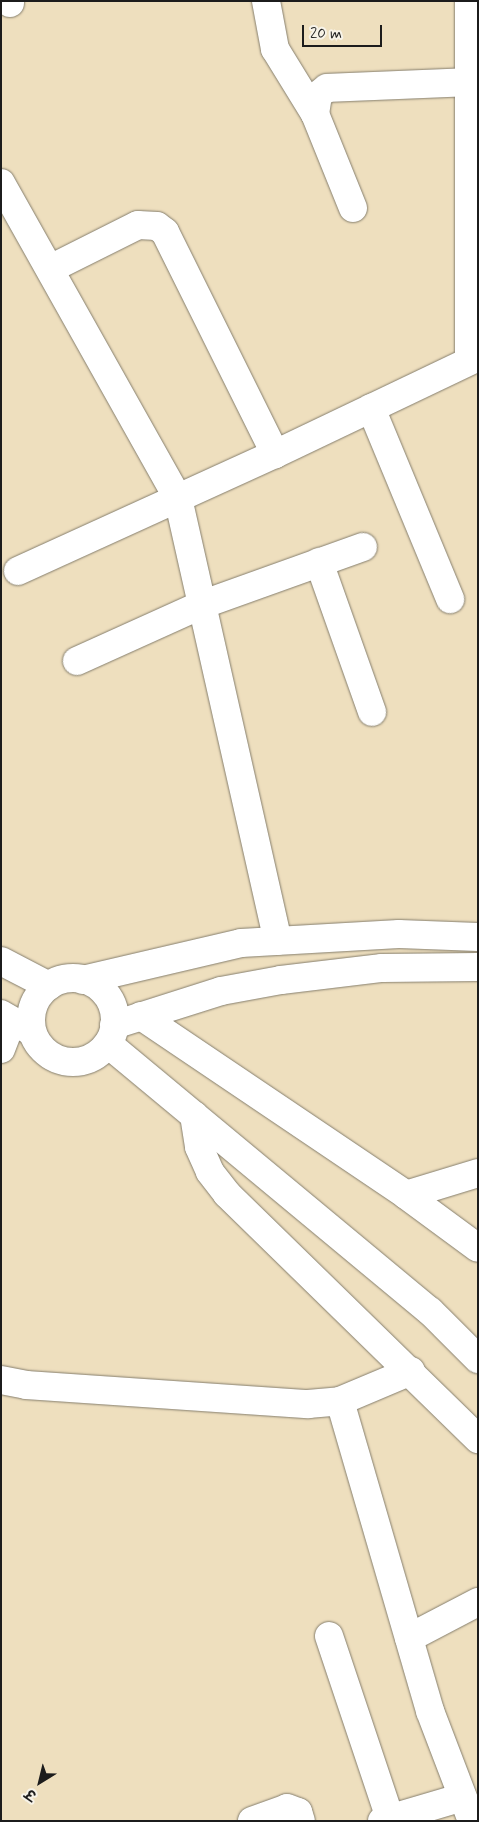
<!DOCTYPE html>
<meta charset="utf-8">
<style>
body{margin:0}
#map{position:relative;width:479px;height:1822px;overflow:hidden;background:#eedfbe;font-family:Mynerve,"Playpen Sans Deva",sans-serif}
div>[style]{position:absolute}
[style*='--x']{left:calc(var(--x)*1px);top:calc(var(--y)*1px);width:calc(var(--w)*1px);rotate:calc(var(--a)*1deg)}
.roads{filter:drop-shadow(0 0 1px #857e6d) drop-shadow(0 0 1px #857e6d)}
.street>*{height:28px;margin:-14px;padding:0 14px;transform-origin:14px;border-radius:14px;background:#fff}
.primary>*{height:28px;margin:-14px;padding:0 14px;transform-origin:14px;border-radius:14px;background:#fff}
.primary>.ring{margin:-14px;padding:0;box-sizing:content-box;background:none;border:28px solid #fff;border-radius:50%}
span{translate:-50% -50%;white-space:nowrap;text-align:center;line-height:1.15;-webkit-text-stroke:4px #f7f3e8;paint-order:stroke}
.frame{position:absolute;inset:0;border:2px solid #1c1c1c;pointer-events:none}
.north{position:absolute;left:15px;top:1757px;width:50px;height:50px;-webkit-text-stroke:4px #f7f3e8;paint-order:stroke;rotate:216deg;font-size:14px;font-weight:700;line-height:20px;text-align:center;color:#1c1c1c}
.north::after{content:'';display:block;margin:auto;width:18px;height:22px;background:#1c1c1c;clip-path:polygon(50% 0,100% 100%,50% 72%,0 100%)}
.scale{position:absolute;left:302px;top:25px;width:80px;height:22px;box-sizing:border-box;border:2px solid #1c1c1c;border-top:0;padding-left:6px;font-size:15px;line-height:18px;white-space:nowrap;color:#1c1c1c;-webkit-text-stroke:4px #f7f3e8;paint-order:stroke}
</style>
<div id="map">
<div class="roads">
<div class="street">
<div style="--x:266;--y:1;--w:49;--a:79.4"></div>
<div style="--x:275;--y:49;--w:76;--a:58.4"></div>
<div style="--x:469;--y:1;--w:359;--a:90"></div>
<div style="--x:10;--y:3;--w:2;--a:-90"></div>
<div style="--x:1;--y:183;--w:361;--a:60.7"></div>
<div style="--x:178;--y:498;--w:454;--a:77.3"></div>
<div style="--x:353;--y:208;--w:101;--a:-112"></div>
<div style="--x:315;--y:114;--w:19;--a:-81"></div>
<div style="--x:318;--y:95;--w:11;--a:-38"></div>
<div style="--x:327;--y:88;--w:143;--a:-2.4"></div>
<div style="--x:50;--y:269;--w:98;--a:-26.6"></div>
<div style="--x:138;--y:225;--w:19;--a:3"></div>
<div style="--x:157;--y:226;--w:10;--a:37"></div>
<div style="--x:165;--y:232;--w:248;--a:63.6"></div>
<div style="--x:371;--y:408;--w:207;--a:67.5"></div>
<div style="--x:319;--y:562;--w:159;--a:70.5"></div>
<div style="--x:18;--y:571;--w:282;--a:-24.5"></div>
<div style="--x:275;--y:454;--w:225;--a:-25.5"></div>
<div style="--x:77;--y:661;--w:136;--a:-24.3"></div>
<div style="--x:201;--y:605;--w:172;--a:-19.7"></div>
<div style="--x:141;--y:1016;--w:320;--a:34"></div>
<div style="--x:406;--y:1195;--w:89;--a:36.4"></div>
<div style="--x:1;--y:1049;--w:30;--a:-69"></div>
<div style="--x:194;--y:1115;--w:32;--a:81"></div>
<div style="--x:199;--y:1147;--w:27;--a:66"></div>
<div style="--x:210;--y:1172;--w:28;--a:52"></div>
<div style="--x:227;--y:1194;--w:351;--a:44.3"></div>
<div style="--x:406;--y:1195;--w:75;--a:-17"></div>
<div style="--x:1;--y:1380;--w:25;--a:11"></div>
<div style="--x:26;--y:1385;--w:283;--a:3.9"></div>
<div style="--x:308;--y:1404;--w:32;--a:-5"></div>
<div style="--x:340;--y:1401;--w:77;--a:-22.9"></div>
<div style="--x:340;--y:1401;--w:323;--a:73.8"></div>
<div style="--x:430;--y:1711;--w:118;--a:69.1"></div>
<div style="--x:329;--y:1636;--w:192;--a:71.5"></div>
<div style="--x:409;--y:1638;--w:78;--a:-27.6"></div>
<div style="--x:252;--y:1821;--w:37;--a:-20"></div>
<div style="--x:287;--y:1808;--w:12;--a:20"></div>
<div style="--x:298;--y:1812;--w:9;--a:72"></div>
<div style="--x:382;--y:1821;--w:84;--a:-16.5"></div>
</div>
<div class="primary">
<div style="--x:1;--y:961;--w:54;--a:27.5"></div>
<div class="ring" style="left:31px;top:978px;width:56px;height:56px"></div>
<div style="--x:83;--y:980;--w:162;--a:-13.2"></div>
<div style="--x:241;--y:943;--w:158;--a:-3.3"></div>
<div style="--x:399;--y:934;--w:79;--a:2.2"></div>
<div style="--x:1;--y:1014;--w:36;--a:30"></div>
<div style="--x:114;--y:1025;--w:112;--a:-17.6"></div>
<div style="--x:221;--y:991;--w:61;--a:-10.4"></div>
<div style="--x:281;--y:980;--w:102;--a:-6.8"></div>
<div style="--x:382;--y:968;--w:96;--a:-0.6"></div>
<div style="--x:108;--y:1044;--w:418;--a:39.7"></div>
<div style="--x:430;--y:1311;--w:68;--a:45"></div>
</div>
</div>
<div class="frame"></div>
<div class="north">उ</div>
<div class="scale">20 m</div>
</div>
